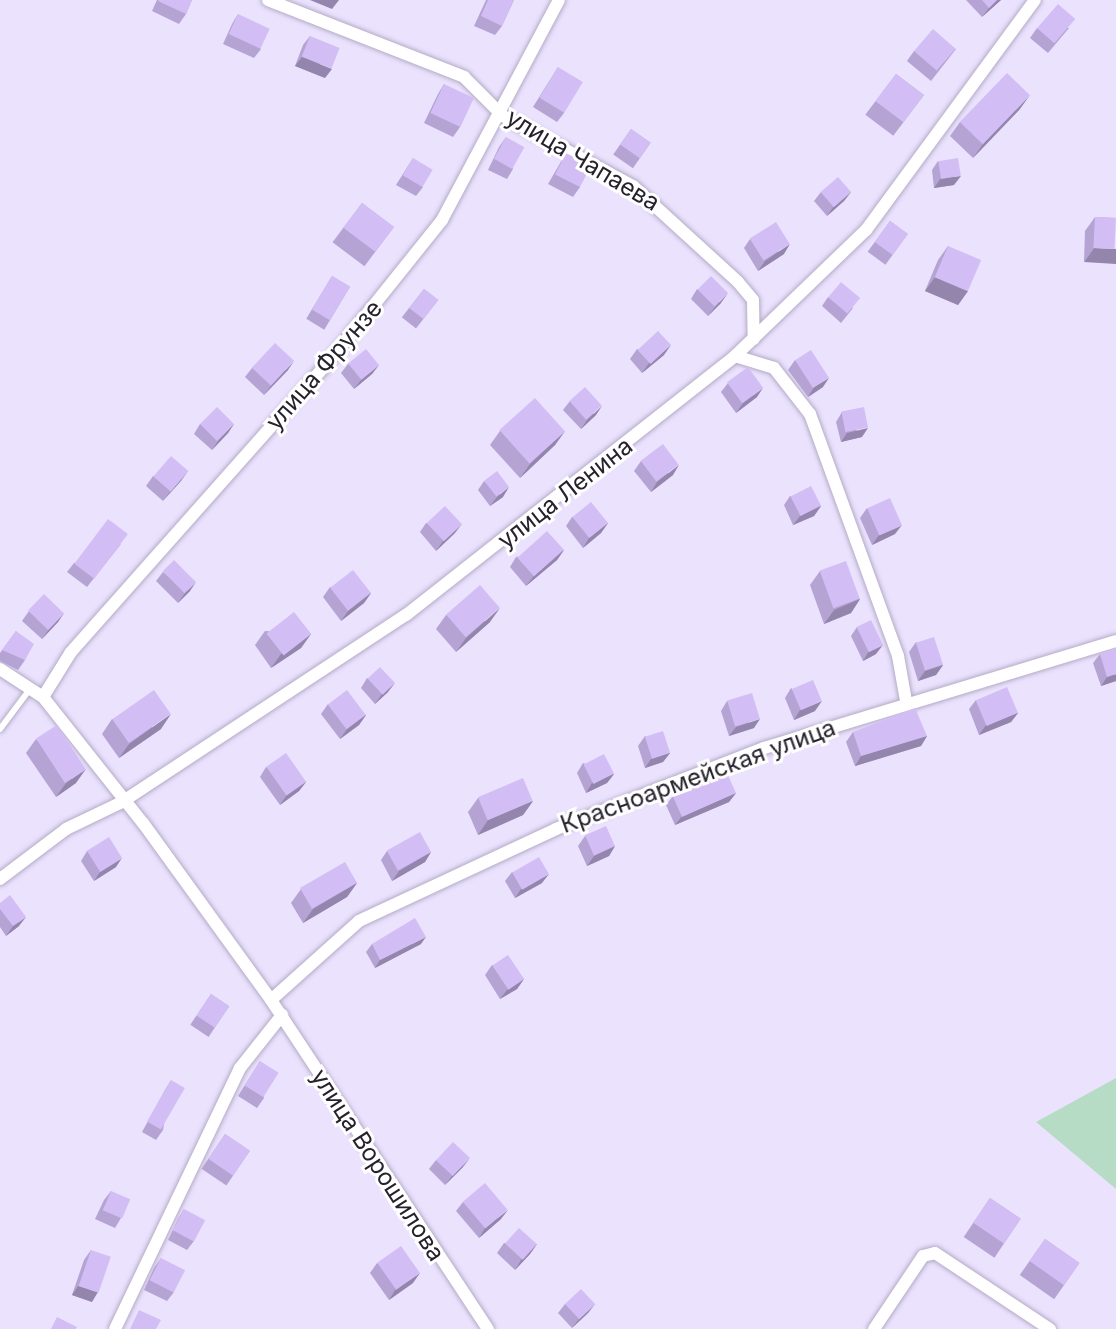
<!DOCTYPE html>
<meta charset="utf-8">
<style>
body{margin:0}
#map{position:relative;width:1116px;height:1329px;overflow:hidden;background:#ebe2fe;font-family:Inter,sans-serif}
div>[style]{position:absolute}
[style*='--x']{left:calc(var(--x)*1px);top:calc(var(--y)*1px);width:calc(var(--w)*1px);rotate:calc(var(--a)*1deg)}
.green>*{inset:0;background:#b7dcc6}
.roads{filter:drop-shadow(0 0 2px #b4abc6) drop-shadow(0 0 2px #b4abc6)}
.lane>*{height:6px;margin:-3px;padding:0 3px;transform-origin:3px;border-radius:3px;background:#fff}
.street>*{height:12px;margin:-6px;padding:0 6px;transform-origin:6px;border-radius:6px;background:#fff}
.wall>*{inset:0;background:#b5a3d3;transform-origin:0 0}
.shaded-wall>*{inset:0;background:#9385ac}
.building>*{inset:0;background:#d2bef5;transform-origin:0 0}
span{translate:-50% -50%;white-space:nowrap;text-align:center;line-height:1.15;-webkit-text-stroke:6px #fff;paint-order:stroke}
.street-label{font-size:24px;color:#26222c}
</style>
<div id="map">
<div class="green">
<div style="clip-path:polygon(1116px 1078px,1116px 1189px,1036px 1122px)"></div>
</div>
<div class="roads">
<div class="lane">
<div style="--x:0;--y:729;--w:50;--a:-53.1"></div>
</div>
<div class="street">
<div style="--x:268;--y:0;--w:211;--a:21.4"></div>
<div style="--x:464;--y:77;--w:55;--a:45"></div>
<div style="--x:503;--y:116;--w:148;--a:28.3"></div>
<div style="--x:633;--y:186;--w:142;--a:42.4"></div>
<div style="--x:738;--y:282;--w:23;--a:50"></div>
<div style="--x:753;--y:300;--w:39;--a:89"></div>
<div style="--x:735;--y:356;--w:41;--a:17.1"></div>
<div style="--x:774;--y:368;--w:58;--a:52"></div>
<div style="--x:810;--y:414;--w:258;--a:70"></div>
<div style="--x:898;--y:656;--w:46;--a:79.9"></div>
<div style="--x:0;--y:669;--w:51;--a:33.1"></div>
<div style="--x:43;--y:697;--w:161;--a:51.6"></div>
<div style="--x:143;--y:823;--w:218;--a:54.1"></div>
<div style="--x:271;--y:1000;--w:394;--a:56.6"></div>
<div style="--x:43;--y:697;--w:53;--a:-58.1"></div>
<div style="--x:71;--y:652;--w:383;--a:-48.4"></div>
<div style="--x:325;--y:366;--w:187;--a:-51.3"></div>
<div style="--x:442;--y:220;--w:249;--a:-62"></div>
<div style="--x:0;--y:879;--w:83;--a:-37.1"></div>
<div style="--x:66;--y:829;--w:62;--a:-25.7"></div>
<div style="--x:122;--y:802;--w:340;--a:-33.4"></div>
<div style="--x:406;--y:615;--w:419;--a:-38.2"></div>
<div style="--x:735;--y:356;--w:182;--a:-43.9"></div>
<div style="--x:866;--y:230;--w:285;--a:-53.7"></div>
<div style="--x:271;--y:1000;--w:118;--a:-41.9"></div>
<div style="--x:359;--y:921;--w:217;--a:-25"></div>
<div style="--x:556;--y:829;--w:223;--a:-21.3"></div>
<div style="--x:764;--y:748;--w:368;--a:-16.9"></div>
<div style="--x:115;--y:1329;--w:289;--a:-64.4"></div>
<div style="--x:240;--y:1068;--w:68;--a:-51.6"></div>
<div style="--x:874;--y:1329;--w:88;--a:-56.1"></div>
<div style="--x:923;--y:1256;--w:12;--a:-14"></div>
<div style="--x:935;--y:1253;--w:138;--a:33.5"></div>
</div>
</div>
<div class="wall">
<div style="clip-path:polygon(157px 0,192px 0,186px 14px,179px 24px,152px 11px)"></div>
<div style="clip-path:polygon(486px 0,514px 0,502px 26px,495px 35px,474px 26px)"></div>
<div style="clip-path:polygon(966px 0,1001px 0,982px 17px)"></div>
<div style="clip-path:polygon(238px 14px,261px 49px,254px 58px,223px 44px,232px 24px)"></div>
<div style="clip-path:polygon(1037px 28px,1069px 28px,1048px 53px,1030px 38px)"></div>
<div style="clip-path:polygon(310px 36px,325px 78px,295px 66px,303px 45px)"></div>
<div style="clip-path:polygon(956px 49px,931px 81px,907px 61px,914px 51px)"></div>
<div style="clip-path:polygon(558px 67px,564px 113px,557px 122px,533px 107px)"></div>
<div style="left:896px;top:74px;width:35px;height:51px;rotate:37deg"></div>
<div style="clip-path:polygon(444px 84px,460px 127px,453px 137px,424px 123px,438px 94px)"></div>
<div style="clip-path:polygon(1020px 109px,973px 158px,950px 136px,960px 122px)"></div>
<div style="left:631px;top:129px;width:24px;height:31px;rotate:35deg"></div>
<div style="clip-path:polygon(506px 137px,513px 169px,507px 179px,488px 170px,499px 147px)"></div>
<div style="clip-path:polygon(566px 153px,580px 187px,573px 197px,548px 184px)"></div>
<div style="clip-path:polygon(413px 158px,423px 187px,416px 196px,396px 185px)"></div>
<div style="clip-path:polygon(938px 161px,954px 185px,934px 188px,932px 170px)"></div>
<div style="clip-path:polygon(821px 192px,851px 192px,844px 201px,827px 216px,814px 201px)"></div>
<div style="left:362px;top:203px;width:40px;height:49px;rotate:37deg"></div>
<div style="clip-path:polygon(1095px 217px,1116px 218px,1084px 262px,1085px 231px)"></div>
<div style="left:890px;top:221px;width:22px;height:38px;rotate:36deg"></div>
<div style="clip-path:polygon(750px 239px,784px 254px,758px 271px,744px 248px)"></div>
<div style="clip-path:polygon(948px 246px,968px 291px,958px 305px,925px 291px,938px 260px)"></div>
<div style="left:332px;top:276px;width:21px;height:50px;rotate:31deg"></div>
<div style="left:424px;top:289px;width:18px;height:36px;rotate:38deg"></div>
<div style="clip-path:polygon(697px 289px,721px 303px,708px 316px,691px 299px)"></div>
<div style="clip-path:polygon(828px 297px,853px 308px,841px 323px,822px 306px)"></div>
<div style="clip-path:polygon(637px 349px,664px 355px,642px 373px,630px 359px)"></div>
<div style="clip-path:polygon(795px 360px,823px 387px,808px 397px,788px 370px)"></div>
<div style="clip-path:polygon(348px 364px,379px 365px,372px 374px,354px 389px,341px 373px)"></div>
<div style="clip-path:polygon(252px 368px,288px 370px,264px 395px,245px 377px)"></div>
<div style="clip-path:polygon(728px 383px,757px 397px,736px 413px,721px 392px)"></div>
<div style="clip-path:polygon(570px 401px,596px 415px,581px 429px,563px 410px)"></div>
<div style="clip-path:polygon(842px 412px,862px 437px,841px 442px,836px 422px)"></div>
<div style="clip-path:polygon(200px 424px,234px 424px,228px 433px,212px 450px,194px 434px)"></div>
<div style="clip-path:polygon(500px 431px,565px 431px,555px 445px,520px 478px,490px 445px)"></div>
<div style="clip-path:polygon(641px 461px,673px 475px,651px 492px,634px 471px)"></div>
<div style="clip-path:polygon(188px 471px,163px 501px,146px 486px,153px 476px)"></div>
<div style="clip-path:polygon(484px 481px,503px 497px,490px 506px,478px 490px)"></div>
<div style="clip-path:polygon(790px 496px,821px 506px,814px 516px,793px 525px,784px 505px)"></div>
<div style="clip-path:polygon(867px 508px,895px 534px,872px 545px,860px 518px)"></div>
<div style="clip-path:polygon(572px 517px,608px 523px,601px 533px,583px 548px,566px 526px)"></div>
<div style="clip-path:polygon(426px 523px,455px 533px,436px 551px,420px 532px)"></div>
<div style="clip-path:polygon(121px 544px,87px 587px,67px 572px,74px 563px)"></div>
<div style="clip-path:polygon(564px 550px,557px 560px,526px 586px,510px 567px,516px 557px)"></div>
<div style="clip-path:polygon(820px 571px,860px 599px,851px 613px,824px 624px,810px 585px)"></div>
<div style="clip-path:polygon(163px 572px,190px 591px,178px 603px,156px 581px)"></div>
<div style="clip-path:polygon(330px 587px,371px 593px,364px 603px,341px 621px,323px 597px)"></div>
<div style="clip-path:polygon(29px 611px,64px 613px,58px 622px,42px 639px,22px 621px)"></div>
<div style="clip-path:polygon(446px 615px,490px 622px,456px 652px,436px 629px)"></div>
<div style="clip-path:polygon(857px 627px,876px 654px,863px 661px,851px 636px)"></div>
<div style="clip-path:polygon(16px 631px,25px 660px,18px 670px,0 661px,0 653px)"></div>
<div style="clip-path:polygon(265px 631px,311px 634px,301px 648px,271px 668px,255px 645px)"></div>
<div style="clip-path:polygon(916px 642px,943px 665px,936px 675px,918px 681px,909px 652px)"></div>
<div style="clip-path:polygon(1100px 654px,1116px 681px,1101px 686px,1093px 663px)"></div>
<div style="clip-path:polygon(367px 678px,388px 692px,375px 704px,361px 688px)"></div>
<div style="clip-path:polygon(791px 688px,815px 711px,794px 720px,785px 698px)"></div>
<div style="clip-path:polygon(976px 700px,1018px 713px,1011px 722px,979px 735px,969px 709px)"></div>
<div style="clip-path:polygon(727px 701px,754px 728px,729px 736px,721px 711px)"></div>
<div style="clip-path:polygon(328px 704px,366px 715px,359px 725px,340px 739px,321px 714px)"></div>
<div style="clip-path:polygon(112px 719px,161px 729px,119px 758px,102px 734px)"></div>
<div style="clip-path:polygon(853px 732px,927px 736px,921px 746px,855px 766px,846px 742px)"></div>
<div style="clip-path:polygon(645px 736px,670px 753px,663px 762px,645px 768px,638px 746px)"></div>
<div style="clip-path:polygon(36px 739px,76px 783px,56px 797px,26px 753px)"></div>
<div style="clip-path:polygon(583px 763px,614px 774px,607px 783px,586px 793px,577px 773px)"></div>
<div style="clip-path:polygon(266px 767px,306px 782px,299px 791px,280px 805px,260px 777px)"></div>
<div style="clip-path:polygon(736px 793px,729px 802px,675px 825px,666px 805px,673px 796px)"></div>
<div style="clip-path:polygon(478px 798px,533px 801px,523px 815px,478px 835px,468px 812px)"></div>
<div style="clip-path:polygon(585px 836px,615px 846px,609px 856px,587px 866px,578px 846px)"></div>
<div style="clip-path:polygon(87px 851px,116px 867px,94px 881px,81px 861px)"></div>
<div style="clip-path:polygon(387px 851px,431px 852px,425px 862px,392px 881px,381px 860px)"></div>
<div style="clip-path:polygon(512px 872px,542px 883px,515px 898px,505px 881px)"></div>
<div style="clip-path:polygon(357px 883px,347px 897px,303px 923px,291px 903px,301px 889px)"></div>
<div style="clip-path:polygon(0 903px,19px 926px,6px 936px,0 927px)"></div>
<div style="clip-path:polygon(372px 944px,421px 944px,375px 968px,366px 952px)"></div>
<div style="clip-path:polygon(492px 965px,524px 979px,517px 989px,500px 999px,485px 975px)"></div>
<div style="left:211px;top:994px;width:22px;height:37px;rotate:34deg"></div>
<div style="clip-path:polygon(260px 1061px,264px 1098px,257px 1108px,238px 1096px)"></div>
<div style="clip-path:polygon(171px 1080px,163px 1130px,156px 1140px,142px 1132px,165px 1090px)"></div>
<div style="left:225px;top:1134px;width:30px;height:42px;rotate:34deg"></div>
<div style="clip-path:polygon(436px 1160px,463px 1167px,445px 1185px,429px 1169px)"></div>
<div style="clip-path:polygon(111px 1191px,121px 1218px,115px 1228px,95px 1219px,104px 1200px)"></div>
<div style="left:990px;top:1198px;width:37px;height:47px;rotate:34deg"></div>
<div style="clip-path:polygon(463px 1202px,501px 1219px,479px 1238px,456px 1211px)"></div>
<div style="clip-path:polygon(184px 1209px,194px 1241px,187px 1250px,168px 1240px,178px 1219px)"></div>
<div style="left:1045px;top:1239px;width:42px;height:44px;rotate:35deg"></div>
<div style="clip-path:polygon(504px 1243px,537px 1244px,530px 1254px,515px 1270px,497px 1253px)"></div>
<div style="clip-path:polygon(91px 1250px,92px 1302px,72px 1295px,84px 1260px)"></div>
<div style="clip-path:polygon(161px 1258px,174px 1292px,167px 1301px,144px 1290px,154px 1268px)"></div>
<div style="clip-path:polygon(377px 1263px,413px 1283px,389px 1300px,370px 1273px)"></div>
<div style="clip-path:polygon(565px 1304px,595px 1304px,588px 1313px,572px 1328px,558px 1313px)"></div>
</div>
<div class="shaded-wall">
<div style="clip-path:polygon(310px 0,339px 0,332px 9px)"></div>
<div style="clip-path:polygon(997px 0,1001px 0,982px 17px,989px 8px)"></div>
<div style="clip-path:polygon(302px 57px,332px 69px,325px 78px,295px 66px)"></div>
<div style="clip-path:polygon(1030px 95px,1020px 109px,973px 158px,983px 144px)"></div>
<div style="clip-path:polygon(961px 176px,954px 185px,934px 188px,941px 178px)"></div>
<div style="clip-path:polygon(851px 192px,844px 201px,827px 216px,834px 206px)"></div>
<div style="clip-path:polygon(790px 244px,784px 254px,758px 271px,765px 261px)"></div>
<div style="clip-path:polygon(1094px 248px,1116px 249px,1116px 264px,1084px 262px)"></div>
<div style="clip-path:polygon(935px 277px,968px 291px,958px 305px,925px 291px)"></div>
<div style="clip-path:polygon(728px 293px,721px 303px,708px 316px,715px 307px)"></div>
<div style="clip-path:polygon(671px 345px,664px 355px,642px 373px,649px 363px)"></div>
<div style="clip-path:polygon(294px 361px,288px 370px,264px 395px,271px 386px)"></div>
<div style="clip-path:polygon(379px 365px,372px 374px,354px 389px,361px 380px)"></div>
<div style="clip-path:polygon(829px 378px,823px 387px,808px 397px,814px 387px)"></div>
<div style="clip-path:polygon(763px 388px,757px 397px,736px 413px,743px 403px)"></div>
<div style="clip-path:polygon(602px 406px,596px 415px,581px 429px,587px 420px)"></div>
<div style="clip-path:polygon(234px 424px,228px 433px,212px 450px,218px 441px)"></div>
<div style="clip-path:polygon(868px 428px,862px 437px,841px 442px,847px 433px)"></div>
<div style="clip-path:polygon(565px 431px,555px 445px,520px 478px,530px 464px)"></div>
<div style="clip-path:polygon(679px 465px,673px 475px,651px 492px,657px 482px)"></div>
<div style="clip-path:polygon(188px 471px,181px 481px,163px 501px,170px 492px)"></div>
<div style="clip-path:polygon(509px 487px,503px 497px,490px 506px,497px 497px)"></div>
<div style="clip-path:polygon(821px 506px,814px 516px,793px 525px,800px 516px)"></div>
<div style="clip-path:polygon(608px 523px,601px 533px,583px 548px,589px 538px)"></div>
<div style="clip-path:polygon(462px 524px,455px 533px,436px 551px,443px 541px)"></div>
<div style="clip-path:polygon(902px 525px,895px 534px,872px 545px,879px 535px)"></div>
<div style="clip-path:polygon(564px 550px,557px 560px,526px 586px,533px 577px)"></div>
<div style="clip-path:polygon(196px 582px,190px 591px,178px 603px,185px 593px)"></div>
<div style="clip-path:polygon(371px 593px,364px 603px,341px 621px,348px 611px)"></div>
<div style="clip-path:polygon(860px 599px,851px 613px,824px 624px,834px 610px)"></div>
<div style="clip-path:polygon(500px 608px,490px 622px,456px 652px,466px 638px)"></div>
<div style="clip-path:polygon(64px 613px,58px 622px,42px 639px,49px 629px)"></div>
<div style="clip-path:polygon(311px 634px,301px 648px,271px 668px,281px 654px)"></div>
<div style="clip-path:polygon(883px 645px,876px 654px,863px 661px,869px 651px)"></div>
<div style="clip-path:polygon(943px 665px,936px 675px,918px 681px,925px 671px)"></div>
<div style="clip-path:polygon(1116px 674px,1116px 681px,1101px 686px,1107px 677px)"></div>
<div style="clip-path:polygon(395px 683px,388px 692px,375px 704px,382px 694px)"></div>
<div style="clip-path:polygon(822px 701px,815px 711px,794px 720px,800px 710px)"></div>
<div style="clip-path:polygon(1018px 713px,1011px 722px,979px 735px,986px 725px)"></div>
<div style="clip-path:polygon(171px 714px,161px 729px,119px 758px,129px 744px)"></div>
<div style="clip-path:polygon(366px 715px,359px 725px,340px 739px,347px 729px)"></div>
<div style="clip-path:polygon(760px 719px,754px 728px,729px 736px,736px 727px)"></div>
<div style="clip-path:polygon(927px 736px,921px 746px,855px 766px,861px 756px)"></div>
<div style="clip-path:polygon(670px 753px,663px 762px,645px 768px,651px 759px)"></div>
<div style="clip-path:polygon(86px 769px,76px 783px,56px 797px,66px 783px)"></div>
<div style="clip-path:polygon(614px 774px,607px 783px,586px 793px,592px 783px)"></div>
<div style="clip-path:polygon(306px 782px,299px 791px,280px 805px,286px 796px)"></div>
<div style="clip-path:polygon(736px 793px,729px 802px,675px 825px,682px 816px)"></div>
<div style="clip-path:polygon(533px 801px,523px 815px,478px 835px,488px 820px)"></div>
<div style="clip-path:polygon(615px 846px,609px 856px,587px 866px,594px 856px)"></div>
<div style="clip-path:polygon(431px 852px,425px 862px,392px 881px,399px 871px)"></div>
<div style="clip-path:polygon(122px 858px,116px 867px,94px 881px,100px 872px)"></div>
<div style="clip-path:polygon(549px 874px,542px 883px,515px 898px,521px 889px)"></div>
<div style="clip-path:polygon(357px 883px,347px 897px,303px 923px,313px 909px)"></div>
<div style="clip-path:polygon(26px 917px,19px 926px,6px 936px,13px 926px)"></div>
<div style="clip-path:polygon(426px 937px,421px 944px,375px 968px,380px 960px)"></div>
<div style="clip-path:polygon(524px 979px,517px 989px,500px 999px,507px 990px)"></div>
<div style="clip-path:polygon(470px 1158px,463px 1167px,445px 1185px,452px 1176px)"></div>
<div style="clip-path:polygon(508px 1210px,501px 1219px,479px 1238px,485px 1228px)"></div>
<div style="clip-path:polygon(537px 1244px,530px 1254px,515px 1270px,521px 1260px)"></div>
<div style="clip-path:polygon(420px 1273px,413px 1283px,389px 1300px,395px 1290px)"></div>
<div style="clip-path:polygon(78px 1286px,98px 1292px,92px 1302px,72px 1295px)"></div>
<div style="clip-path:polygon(595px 1304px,588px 1313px,572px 1328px,579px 1319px)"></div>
</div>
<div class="building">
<div style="clip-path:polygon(159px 0,192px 0,186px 14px,158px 1px)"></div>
<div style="clip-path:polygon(488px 0,514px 0,502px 26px,481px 16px)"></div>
<div style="clip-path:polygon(982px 0,997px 0,989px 8px)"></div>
<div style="left:1058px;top:4px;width:23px;height:32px;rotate:41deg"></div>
<div style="left:238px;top:14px;width:35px;height:22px;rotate:25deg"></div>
<div style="left:933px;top:29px;width:30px;height:29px;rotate:41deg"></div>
<div style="left:310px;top:36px;width:32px;height:22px;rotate:22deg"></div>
<div style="left:558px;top:67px;width:29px;height:36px;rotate:31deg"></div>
<div style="left:1007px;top:73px;width:32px;height:68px;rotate:44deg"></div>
<div style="left:896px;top:74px;width:35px;height:34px;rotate:37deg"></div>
<div style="left:444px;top:84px;width:33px;height:32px;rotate:25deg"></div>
<div style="left:631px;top:129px;width:24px;height:19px;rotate:35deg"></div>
<div style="left:506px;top:137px;width:21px;height:25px;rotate:29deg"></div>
<div style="left:566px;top:153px;width:28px;height:24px;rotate:27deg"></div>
<div style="left:413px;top:158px;width:23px;height:20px;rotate:31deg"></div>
<div style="left:958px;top:158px;width:18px;height:20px;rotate:81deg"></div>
<div style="left:838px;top:177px;width:20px;height:23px;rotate:49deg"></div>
<div style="left:362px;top:203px;width:40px;height:31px;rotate:37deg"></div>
<div style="left:1095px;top:217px;width:21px;height:31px;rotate:3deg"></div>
<div style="left:890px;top:221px;width:22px;height:26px;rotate:36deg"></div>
<div style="left:776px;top:222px;width:26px;height:31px;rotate:58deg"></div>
<div style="left:948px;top:246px;width:36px;height:34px;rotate:23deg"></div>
<div style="left:332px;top:276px;width:21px;height:39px;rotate:31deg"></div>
<div style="left:711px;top:276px;width:24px;height:19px;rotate:45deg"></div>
<div style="left:841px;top:282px;width:25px;height:20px;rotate:40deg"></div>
<div style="left:424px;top:289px;width:18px;height:24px;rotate:38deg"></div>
<div style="left:658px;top:331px;width:19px;height:28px;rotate:47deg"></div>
<div style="left:275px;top:343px;width:26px;height:34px;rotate:43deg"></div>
<div style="left:366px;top:349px;width:21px;height:23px;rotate:51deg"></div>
<div style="left:811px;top:350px;width:33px;height:19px;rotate:57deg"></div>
<div style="left:748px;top:367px;width:26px;height:26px;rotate:54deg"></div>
<div style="left:585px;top:387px;width:25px;height:21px;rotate:48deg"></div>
<div style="left:535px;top:398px;width:45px;height:48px;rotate:48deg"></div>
<div style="left:217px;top:407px;width:24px;height:24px;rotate:45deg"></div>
<div style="left:864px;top:407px;width:21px;height:23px;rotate:79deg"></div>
<div style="left:663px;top:444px;width:26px;height:28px;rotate:53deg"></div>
<div style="left:171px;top:456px;width:23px;height:27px;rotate:41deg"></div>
<div style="left:497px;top:471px;width:20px;height:16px;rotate:53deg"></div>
<div style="left:811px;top:486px;width:22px;height:23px;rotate:63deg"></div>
<div style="left:890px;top:498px;width:30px;height:25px;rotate:66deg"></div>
<div style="left:591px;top:502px;width:27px;height:24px;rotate:51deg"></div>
<div style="left:445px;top:506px;width:25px;height:25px;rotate:47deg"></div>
<div style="left:108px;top:519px;width:25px;height:56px;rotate:37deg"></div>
<div style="left:547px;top:531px;width:25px;height:40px;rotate:48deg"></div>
<div style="left:174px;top:560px;width:31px;height:16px;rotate:45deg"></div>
<div style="left:846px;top:561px;width:40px;height:28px;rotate:70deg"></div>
<div style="left:353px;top:570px;width:29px;height:29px;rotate:52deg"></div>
<div style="left:480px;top:585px;width:30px;height:45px;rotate:49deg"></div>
<div style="left:44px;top:594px;width:28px;height:23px;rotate:44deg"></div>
<div style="left:294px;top:612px;width:28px;height:35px;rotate:52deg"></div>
<div style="left:871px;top:620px;width:28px;height:16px;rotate:64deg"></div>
<div style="clip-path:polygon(16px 631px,34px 644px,25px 660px,2px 650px)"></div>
<div style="left:934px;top:637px;width:29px;height:19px;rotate:72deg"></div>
<div style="clip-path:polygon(1116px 648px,1116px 674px,1107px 677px,1100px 654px)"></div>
<div style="left:380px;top:667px;width:22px;height:17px;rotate:47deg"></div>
<div style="left:813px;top:680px;width:23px;height:23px;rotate:67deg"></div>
<div style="left:1007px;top:687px;width:28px;height:34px;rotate:67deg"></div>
<div style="left:154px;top:690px;width:29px;height:51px;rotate:55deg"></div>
<div style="left:347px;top:690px;width:31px;height:24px;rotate:53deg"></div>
<div style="left:752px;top:693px;width:27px;height:26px;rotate:73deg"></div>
<div style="clip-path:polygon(915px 708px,927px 736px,861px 756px,853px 732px)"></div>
<div style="left:57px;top:725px;width:53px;height:25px;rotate:57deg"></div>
<div style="left:663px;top:731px;width:23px;height:19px;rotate:72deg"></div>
<div style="left:286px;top:753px;width:35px;height:24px;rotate:55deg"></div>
<div style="left:604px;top:754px;width:22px;height:23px;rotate:63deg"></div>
<div style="left:727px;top:773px;width:22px;height:59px;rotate:66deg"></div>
<div style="left:523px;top:778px;width:25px;height:49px;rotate:67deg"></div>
<div style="left:606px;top:826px;width:22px;height:23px;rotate:66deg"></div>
<div style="left:420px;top:832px;width:23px;height:38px;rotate:61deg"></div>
<div style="left:109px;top:837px;width:25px;height:26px;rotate:58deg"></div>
<div style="left:539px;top:857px;width:20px;height:31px;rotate:60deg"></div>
<div style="left:345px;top:862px;width:24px;height:52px;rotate:60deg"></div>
<div style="clip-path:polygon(10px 895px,26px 917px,13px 926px,0 909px,0 903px)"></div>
<div style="clip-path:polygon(415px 918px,426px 937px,380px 960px,372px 944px)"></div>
<div style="left:508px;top:955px;width:29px;height:19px;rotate:56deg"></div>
<div style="left:211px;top:994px;width:22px;height:26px;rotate:34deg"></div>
<div style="left:260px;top:1061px;width:22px;height:29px;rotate:32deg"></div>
<div style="left:171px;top:1080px;width:16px;height:48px;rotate:30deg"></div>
<div style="left:225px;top:1134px;width:30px;height:30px;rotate:34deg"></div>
<div style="left:453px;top:1142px;width:23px;height:25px;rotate:43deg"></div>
<div style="left:485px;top:1183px;width:35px;height:29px;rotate:50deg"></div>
<div style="left:111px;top:1191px;width:21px;height:21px;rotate:23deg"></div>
<div style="left:990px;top:1198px;width:37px;height:30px;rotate:34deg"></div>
<div style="left:184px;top:1209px;width:24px;height:24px;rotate:28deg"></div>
<div style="left:519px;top:1228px;width:24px;height:21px;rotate:42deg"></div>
<div style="left:1045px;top:1239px;width:42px;height:27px;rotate:35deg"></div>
<div style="left:401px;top:1246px;width:33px;height:29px;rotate:55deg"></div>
<div style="left:91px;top:1250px;width:21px;height:38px;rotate:19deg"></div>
<div style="left:161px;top:1258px;width:27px;height:25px;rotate:27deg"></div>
<div style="left:581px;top:1289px;width:21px;height:22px;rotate:47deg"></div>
<div style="clip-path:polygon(139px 1310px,161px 1320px,156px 1329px,130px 1329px)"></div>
<div style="clip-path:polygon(57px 1317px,77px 1327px,76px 1329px,51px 1329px)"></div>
</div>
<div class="street-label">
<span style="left:583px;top:160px;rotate:31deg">улица Чапаева</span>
<span style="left:324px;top:365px;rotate:-49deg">улица Фрунзе</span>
<span style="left:565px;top:493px;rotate:-38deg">улица Ленина</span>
<span style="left:698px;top:776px;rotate:-20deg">Красноармейская улица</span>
<span style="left:378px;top:1165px;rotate:57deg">улица Ворошилова</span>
</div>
</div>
